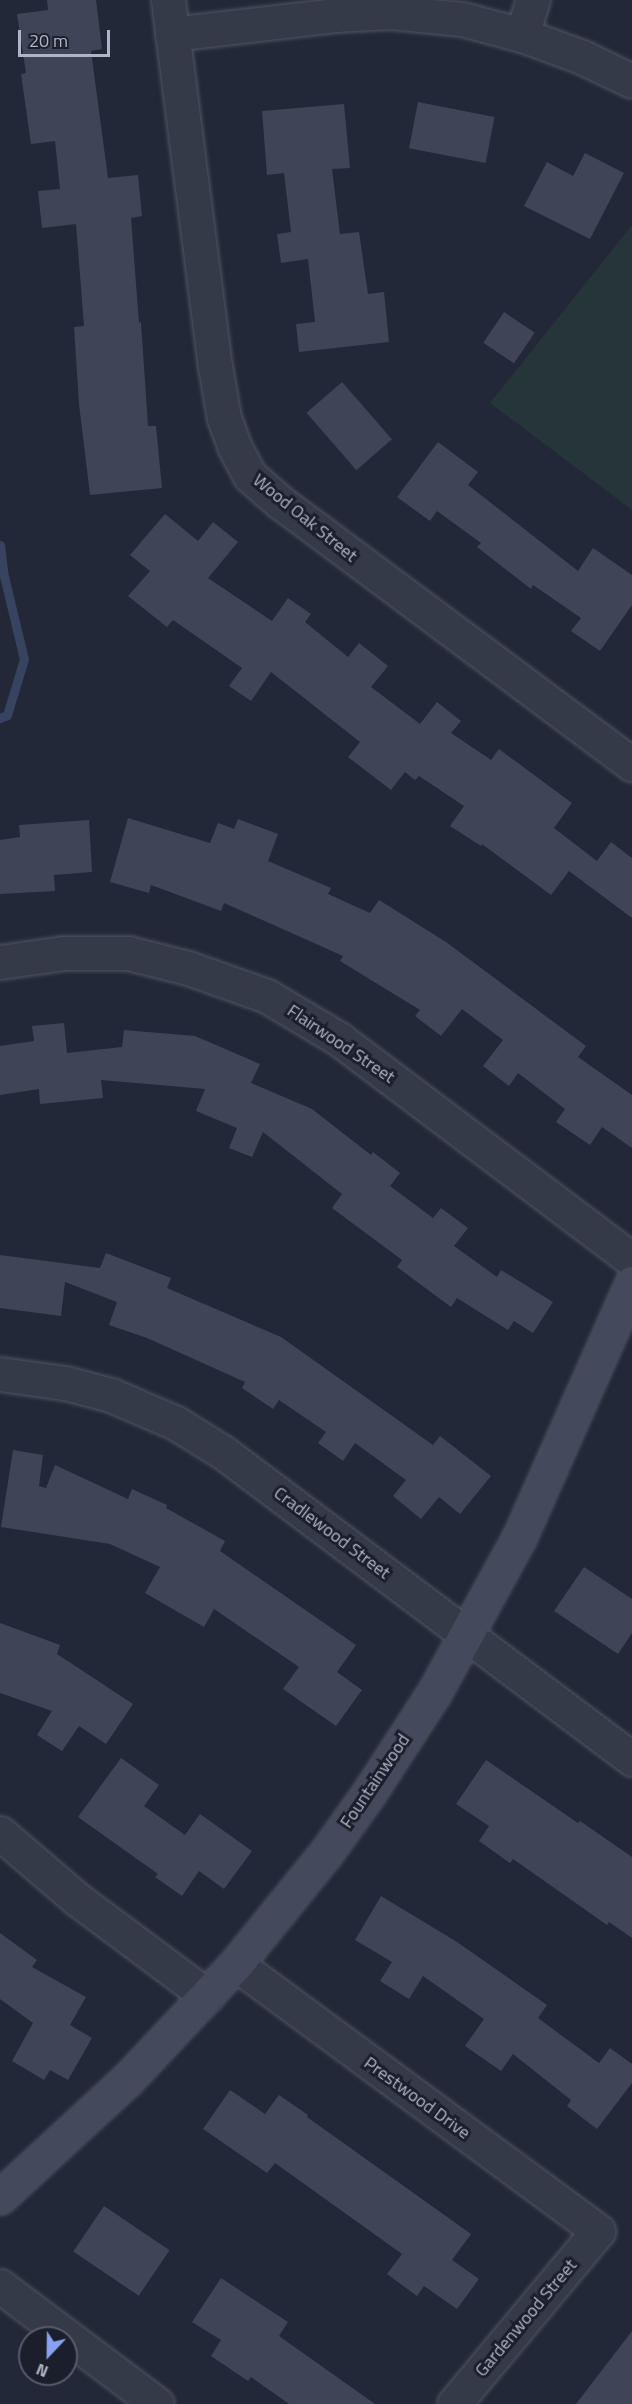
<!DOCTYPE html>
<style>
body{margin:0}
#map{position:relative;width:632px;height:2404px;overflow:hidden;background:#222837;font-family:"Titillium Web",sans-serif}
div>[style]{position:absolute}
[style*='--x']{left:calc(var(--x)*1px);top:calc(var(--y)*1px);width:calc(var(--w)*1px);rotate:calc(var(--a)*1deg)}
.green>*{inset:0;background:#253539}
.stream>*{height:9px;margin:-4.5px;padding:0 4.5px;transform-origin:4.5px;border-radius:4.5px;background:#384360}
.building>*{inset:0;background:#3e4557;transform-origin:0 0}
.roads{filter:drop-shadow(0 0 2px #505562) drop-shadow(0 0 2px #505562)}
.street>*{height:33px;margin:-16.5px;padding:0 16.5px;transform-origin:16.5px;border-radius:16.5px;background:#353a48}
.secondary>*{height:33px;margin:-16.5px;padding:0 16.5px;transform-origin:16.5px;border-radius:16.5px;background:#44495b}
span{translate:-50% -50%;white-space:nowrap;text-align:center;line-height:1.15;-webkit-text-stroke:6px #1b1f2c;paint-order:stroke}
.street-label{font-size:18px;color:#b0b5c4}
.north{position:absolute;left:18px;top:2326px;width:60px;height:60px;box-sizing:border-box;background:#1b1f2c;border:2px solid #575b69;border-radius:50%;rotate:202deg;font-size:16px;font-weight:700;line-height:24px;text-align:center;color:#b0b5c4}
.north::after{content:'';display:block;margin:auto;width:21px;height:27px;background:#88a1f1;clip-path:polygon(50% 0,100% 100%,50% 72%,0 100%)}
.scale{position:absolute;left:18px;top:30px;width:92px;height:27px;box-sizing:border-box;border:3px solid #b0b5c4;border-top:0;padding-left:8px;font-size:18px;line-height:21px;white-space:nowrap;color:#b0b5c4;-webkit-text-stroke:4px #1b1f2c;paint-order:stroke}
</style>
<div id="map">
<div class="green">
<div style="clip-path:polygon(632px 225px,632px 510px,490px 403px)"></div>
</div>
<div class="stream">
<div style="--x:0;--y:545;--w:31;--a:83"></div>
<div style="--x:4;--y:576;--w:85;--a:76.5"></div>
<div style="--x:24;--y:659;--w:59;--a:106.9"></div>
<div style="--x:7;--y:715;--w:8;--a:157"></div>
</div>
<div class="building">
<div style="clip-path:polygon(47px 0,96px 0,102px 49px,91px 51px,108px 178px,138px 175px,142px 216px,131px 218px,139px 323px,141px 322px,148px 426px,156px 426px,162px 488px,90px 495px,79px 404px,74px 327px,84px 326px,76px 224px,42px 228px,38px 191px,60px 189px,55px 141px,31px 144px,21px 74px,26px 73px,17px 14px,48px 10px)"></div>
<div style="left:418px;top:102px;width:78px;height:47px;rotate:11deg"></div>
<div style="clip-path:polygon(344px 104px,350px 168px,332px 169px,340px 234px,359px 232px,368px 294px,384px 292px,389px 342px,299px 352px,296px 324px,315px 322px,308px 259px,281px 263px,277px 234px,291px 232px,284px 173px,267px 175px,262px 111px)"></div>
<div style="clip-path:polygon(585px 153px,624px 173px,590px 239px,524px 206px,547px 162px,573px 176px)"></div>
<div style="left:504px;top:312px;width:37px;height:37px;rotate:34deg"></div>
<div style="left:342px;top:382px;width:76px;height:47px;rotate:49deg"></div>
<div style="clip-path:polygon(438px 442px,478px 472px,468px 485px,578px 571px,593px 548px,632px 575px,632px 605px,600px 651px,571px 631px,581px 618px,533px 585px,531px 589px,477px 547px,481px 543px,437px 511px,430px 521px,397px 497px)"></div>
<div style="clip-path:polygon(165px 514px,198px 541px,213px 522px,238px 542px,208px 578px,272px 621px,288px 598px,311px 614px,305px 622px,348px 657px,359px 643px,388px 666px,371px 687px,420px 724px,437px 702px,461px 721px,451px 733px,491px 760px,499px 749px,572px 803px,554px 828px,597px 861px,611px 842px,632px 858px,632px 918px,569px 871px,551px 895px,482px 844px,481px 846px,450px 826px,464px 806px,419px 776px,415px 780px,405px 772px,391px 790px,348px 757px,360px 742px,271px 672px,251px 701px,229px 686px,242px 668px,173px 620px,167px 627px,128px 596px,150px 571px,130px 555px)"></div>
<div style="clip-path:polygon(128px 818px,210px 843px,218px 823px,234px 829px,238px 819px,278px 834px,268px 861px,331px 888px,328px 894px,370px 913px,379px 900px,446px 942px,586px 1046px,578px 1057px,632px 1095px,632px 1148px,602px 1127px,590px 1145px,556px 1122px,565px 1109px,518px 1073px,509px 1086px,483px 1066px,503px 1040px,462px 1009px,441px 1036px,415px 1016px,420px 1010px,340px 961px,343px 956px,224px 903px,221px 911px,151px 885px,149px 893px,110px 882px)"></div>
<div style="clip-path:polygon(89px 820px,92px 872px,54px 875px,55px 891px,0 894px,0 840px,20px 837px,19px 825px)"></div>
<div style="clip-path:polygon(64px 1023px,67px 1053px,122px 1047px,124px 1030px,195px 1036px,260px 1064px,251px 1083px,312px 1109px,371px 1155px,373px 1152px,400px 1173px,390px 1186px,433px 1218px,441px 1208px,468px 1228px,454px 1246px,497px 1277px,501px 1270px,553px 1302px,533px 1333px,514px 1321px,508px 1330px,457px 1298px,451px 1307px,397px 1267px,402px 1260px,332px 1208px,342px 1194px,263px 1132px,252px 1157px,229px 1148px,237px 1128px,196px 1111px,205px 1089px,101px 1080px,103px 1098px,40px 1104px,39px 1089px,0 1095px,0 1046px,34px 1041px,32px 1026px)"></div>
<div style="clip-path:polygon(106px 1253px,171px 1278px,167px 1288px,281px 1337px,433px 1445px,440px 1436px,491px 1476px,460px 1514px,439px 1497px,421px 1519px,393px 1496px,406px 1480px,355px 1443px,343px 1461px,318px 1443px,326px 1432px,279px 1400px,273px 1409px,242px 1388px,245px 1382px,147px 1338px,109px 1325px,117px 1302px,65px 1282px,61px 1316px,0 1308px,0 1255px,100px 1268px)"></div>
<div style="clip-path:polygon(13px 1450px,43px 1455px,39px 1486px,46px 1488px,55px 1465px,128px 1499px,132px 1489px,167px 1505px,166px 1508px,225px 1541px,220px 1551px,356px 1645px,337px 1672px,362px 1690px,336px 1726px,283px 1689px,299px 1667px,214px 1609px,204px 1627px,145px 1593px,160px 1567px,110px 1544px,1px 1527px)"></div>
<div style="clip-path:polygon(584px 1567px,632px 1599px,632px 1633px,618px 1654px,554px 1611px)"></div>
<div style="clip-path:polygon(0 1623px,60px 1645px,57px 1654px,133px 1704px,106px 1744px,79px 1726px,62px 1751px,37px 1735px,52px 1711px,0 1693px)"></div>
<div style="clip-path:polygon(121px 1758px,159px 1785px,144px 1806px,185px 1835px,200px 1814px,252px 1851px,224px 1889px,199px 1871px,182px 1896px,155px 1877px,158px 1874px,78px 1817px)"></div>
<div style="clip-path:polygon(486px 1760px,578px 1823px,580px 1821px,632px 1857px,632px 1938px,609px 1922px,607px 1925px,513px 1859px,510px 1863px,479px 1841px,489px 1826px,456px 1804px)"></div>
<div style="clip-path:polygon(381px 1896px,457px 1942px,547px 2005px,538px 2018px,599px 2063px,610px 2048px,632px 2064px,632px 2083px,597px 2129px,567px 2106px,571px 2100px,513px 2054px,501px 2071px,465px 2046px,484px 2019px,423px 1976px,409px 1999px,380px 1981px,392px 1962px,355px 1940px)"></div>
<div style="clip-path:polygon(0 1933px,37px 1960px,32px 1967px,86px 1997px,70px 2025px,92px 2038px,68px 2080px,50px 2070px,44px 2080px,12px 2061px,33px 2023px,0 1999px)"></div>
<div style="clip-path:polygon(230px 2090px,265px 2114px,279px 2095px,308px 2115px,307px 2117px,471px 2234px,452px 2260px,479px 2279px,457px 2309px,424px 2286px,417px 2296px,387px 2274px,402px 2254px,275px 2163px,267px 2173px,203px 2129px)"></div>
<div style="left:104px;top:2206px;width:79px;height:55px;rotate:34deg"></div>
<div style="clip-path:polygon(221px 2278px,288px 2322px,279px 2336px,375px 2404px,289px 2404px,251px 2377px,248px 2381px,211px 2356px,221px 2340px,192px 2322px)"></div>
<div style="clip-path:polygon(632px 2331px,632px 2404px,576px 2404px)"></div>
</div>
<div class="roads">
<div class="street">
<div style="--x:168;--y:0;--w:369;--a:82.7"></div>
<div style="--x:215;--y:366;--w:53;--a:80.2"></div>
<div style="--x:224;--y:418;--w:30;--a:70"></div>
<div style="--x:234;--y:446;--w:34;--a:62"></div>
<div style="--x:250;--y:476;--w:40;--a:41"></div>
<div style="--x:280;--y:502;--w:439;--a:36.7"></div>
<div style="--x:172;--y:34;--w:164;--a:-6.6"></div>
<div style="--x:335;--y:15;--w:55;--a:-3.1"></div>
<div style="--x:390;--y:12;--w:72;--a:5.6"></div>
<div style="--x:462;--y:19;--w:62;--a:14.9"></div>
<div style="--x:522;--y:35;--w:64;--a:20.1"></div>
<div style="--x:582;--y:57;--w:55;--a:25.6"></div>
<div style="--x:522;--y:35;--w:37;--a:-73"></div>
<div style="--x:0;--y:962;--w:65;--a:-8"></div>
<div style="--x:64;--y:953;--w:64;--a:0"></div>
<div style="--x:128;--y:953;--w:62;--a:14"></div>
<div style="--x:188;--y:968;--w:84;--a:19.5"></div>
<div style="--x:267;--y:996;--w:84;--a:30.8"></div>
<div style="--x:339;--y:1039;--w:367;--a:37"></div>
<div style="--x:0;--y:1374;--w:66;--a:7.9"></div>
<div style="--x:65;--y:1383;--w:48;--a:14.6"></div>
<div style="--x:111;--y:1395;--w:71;--a:23.3"></div>
<div style="--x:176;--y:1423;--w:57;--a:32"></div>
<div style="--x:224;--y:1453;--w:510;--a:36.87"></div>
<div style="--x:0;--y:1833;--w:101;--a:40.6"></div>
<div style="--x:77;--y:1899;--w:162;--a:36.7"></div>
<div style="--x:236;--y:1964;--w:450;--a:36.4"></div>
<div style="--x:598;--y:2231;--w:225;--a:129.8"></div>
<div style="--x:0;--y:2286;--w:196;--a:36.9"></div>
</div>
<div class="secondary">
<div style="--x:0;--y:2197;--w:173;--a:-42.7"></div>
<div style="--x:127;--y:2080;--w:159;--a:-46.8"></div>
<div style="--x:236;--y:1964;--w:143;--a:-51"></div>
<div style="--x:326;--y:1853;--w:74;--a:-54.4"></div>
<div style="--x:369;--y:1793;--w:119;--a:-57"></div>
<div style="--x:434;--y:1693;--w:177;--a:-61.3"></div>
<div style="--x:519;--y:1538;--w:279;--a:-66.1"></div>
</div>
</div>
<div class="street-label">
<span style="left:305px;top:518px;rotate:39deg">Wood Oak Street</span>
<span style="left:341px;top:1044px;rotate:34deg">Flairwood Street</span>
<span style="left:332px;top:1533px;rotate:37deg">Cradlewood Street</span>
<span style="left:375px;top:1781px;rotate:-56deg">Fountainwood</span>
<span style="left:417px;top:2098px;rotate:36deg">Prestwood Drive</span>
<span style="left:526px;top:2318px;rotate:-50deg">Gardenwood Street</span>
</div>
<div class="north">N</div>
<div class="scale">20 m</div>
</div>
